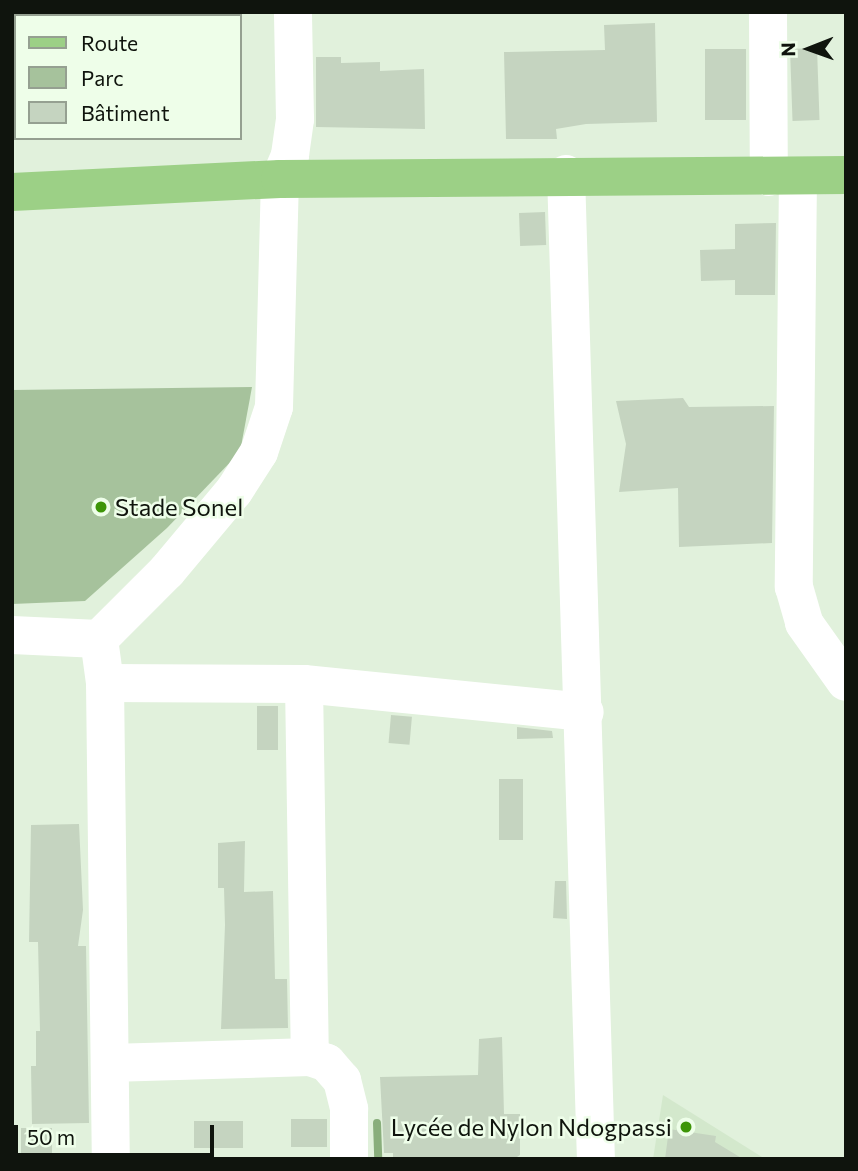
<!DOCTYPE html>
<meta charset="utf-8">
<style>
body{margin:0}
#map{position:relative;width:858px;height:1171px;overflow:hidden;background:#e1f1dc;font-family:Commissioner,sans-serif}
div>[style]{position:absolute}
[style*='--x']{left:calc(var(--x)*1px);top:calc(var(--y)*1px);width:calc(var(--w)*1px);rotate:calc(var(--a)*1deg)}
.built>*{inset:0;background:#d3e8cc}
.green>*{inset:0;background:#a6c29c}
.stream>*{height:8px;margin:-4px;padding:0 4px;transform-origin:4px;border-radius:4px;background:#89ae7c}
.building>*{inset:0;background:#c5d4c0;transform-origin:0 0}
.minor>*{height:38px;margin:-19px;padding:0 19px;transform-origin:19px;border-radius:19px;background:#fff}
.major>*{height:38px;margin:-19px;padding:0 19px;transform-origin:19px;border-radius:19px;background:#9cd086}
.dots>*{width:19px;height:19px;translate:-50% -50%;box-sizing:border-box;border:4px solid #eefee9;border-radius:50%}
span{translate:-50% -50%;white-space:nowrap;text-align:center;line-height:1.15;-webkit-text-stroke:5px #eefee9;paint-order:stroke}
.poi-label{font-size:24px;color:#0f140d}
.left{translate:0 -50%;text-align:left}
.right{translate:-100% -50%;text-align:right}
.frame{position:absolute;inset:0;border:14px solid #0f140d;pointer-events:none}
.legend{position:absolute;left:14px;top:14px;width:228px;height:126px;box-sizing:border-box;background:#eefee9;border:2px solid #95a091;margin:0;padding:9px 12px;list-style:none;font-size:21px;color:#0f140d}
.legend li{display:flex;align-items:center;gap:14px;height:35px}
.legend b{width:35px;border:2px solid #95a091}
.north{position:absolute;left:774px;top:14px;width:70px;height:70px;-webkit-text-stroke:5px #eefee9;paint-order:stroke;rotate:269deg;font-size:19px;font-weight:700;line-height:28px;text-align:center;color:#0f140d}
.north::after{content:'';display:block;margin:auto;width:24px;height:32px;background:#0f140d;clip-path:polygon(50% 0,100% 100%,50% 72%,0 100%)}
.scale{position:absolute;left:14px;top:1125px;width:200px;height:32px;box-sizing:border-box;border:4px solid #0f140d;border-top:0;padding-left:9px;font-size:21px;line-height:24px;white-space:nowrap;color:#0f140d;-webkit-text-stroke:5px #eefee9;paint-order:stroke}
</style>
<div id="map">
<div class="built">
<div style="clip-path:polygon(663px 1095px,765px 1159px,653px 1159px)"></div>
</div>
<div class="green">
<div style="clip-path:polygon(252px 387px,240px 452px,167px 528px,85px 601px,12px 604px,12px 390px)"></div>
</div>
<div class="stream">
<div style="--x:377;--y:1123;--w:36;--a:88"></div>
</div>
<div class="building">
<div style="clip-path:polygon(655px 23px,657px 122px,586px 124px,556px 129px,557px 139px,506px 139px,504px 52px,605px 50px,604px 25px)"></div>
<div style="left:817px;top:48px;width:72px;height:27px;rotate:88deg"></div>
<div style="left:705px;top:49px;width:41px;height:71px"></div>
<div style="clip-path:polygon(316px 57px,341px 57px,341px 63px,380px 62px,380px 71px,424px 69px,425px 129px,316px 127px)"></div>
<div style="left:545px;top:212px;width:33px;height:26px;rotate:88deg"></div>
<div style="clip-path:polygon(776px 223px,775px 295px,735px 295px,735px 280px,701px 281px,700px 250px,735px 249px,735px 224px)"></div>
<div style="clip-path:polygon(683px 398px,689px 407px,774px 406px,772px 543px,679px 547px,678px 488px,619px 492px,626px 444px,616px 401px)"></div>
<div style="left:257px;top:706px;width:21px;height:44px"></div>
<div style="left:391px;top:715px;width:21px;height:28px;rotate:5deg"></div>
<div style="clip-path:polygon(517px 727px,552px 731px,553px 738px,517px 739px)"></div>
<div style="left:499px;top:779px;width:24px;height:61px"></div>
<div style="clip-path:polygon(79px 824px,83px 910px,78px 946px,86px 946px,89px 1123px,32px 1124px,31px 1066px,36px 1066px,36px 1031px,40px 1031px,38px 942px,29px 942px,31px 825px)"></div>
<div style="clip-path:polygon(245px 841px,244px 892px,273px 891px,275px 979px,287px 979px,288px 1028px,221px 1029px,225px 925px,224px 888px,218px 888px,218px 843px)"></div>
<div style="clip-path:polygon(555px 881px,566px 881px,567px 919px,553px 918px)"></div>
<div style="clip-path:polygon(502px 1037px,504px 1114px,520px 1114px,520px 1155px,514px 1159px,393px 1159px,393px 1153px,384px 1153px,380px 1077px,478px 1075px,479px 1039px)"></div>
<div style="left:327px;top:1119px;width:28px;height:36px;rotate:90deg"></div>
<div style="left:243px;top:1121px;width:27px;height:49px;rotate:90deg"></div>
<div style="left:21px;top:1128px;width:31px;height:31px"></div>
<div style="clip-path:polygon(669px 1129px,716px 1136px,715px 1142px,743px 1159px,665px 1159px)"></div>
</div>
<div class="minor">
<div style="--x:768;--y:12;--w:165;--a:89.7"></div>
<div style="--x:566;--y:174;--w:985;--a:88.26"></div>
<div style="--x:798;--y:176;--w:411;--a:90.6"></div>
<div style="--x:794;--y:587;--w:37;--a:74"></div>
<div style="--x:804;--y:623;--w:72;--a:54.6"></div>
<div style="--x:12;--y:635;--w:87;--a:2.6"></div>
<div style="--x:99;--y:639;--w:44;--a:82.2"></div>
<div style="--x:105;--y:683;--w:476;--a:89.3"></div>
<div style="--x:99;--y:639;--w:96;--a:-45"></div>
<div style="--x:167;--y:571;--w:104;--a:-50.1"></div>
<div style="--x:234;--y:491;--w:46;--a:-57.3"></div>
<div style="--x:259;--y:452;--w:47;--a:-71.6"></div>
<div style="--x:274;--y:407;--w:228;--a:-88.5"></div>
<div style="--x:280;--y:179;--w:26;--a:-67"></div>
<div style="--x:290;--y:155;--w:36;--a:-82"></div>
<div style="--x:295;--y:119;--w:107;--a:-91.1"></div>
<div style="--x:105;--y:683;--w:199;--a:0.3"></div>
<div style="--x:304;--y:684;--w:282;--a:5.7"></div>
<div style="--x:304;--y:684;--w:373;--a:89.1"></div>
<div style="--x:110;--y:1063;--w:200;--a:-1.7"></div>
<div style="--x:310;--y:1057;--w:18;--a:19"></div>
<div style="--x:327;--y:1063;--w:23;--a:49"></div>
<div style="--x:342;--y:1080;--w:30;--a:76"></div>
<div style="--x:349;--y:1109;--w:50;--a:90"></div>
</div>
<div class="major">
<div style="--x:12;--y:192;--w:268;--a:-2.8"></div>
<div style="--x:280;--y:179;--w:566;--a:-0.4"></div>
</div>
<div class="dots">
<div style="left:101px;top:507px;background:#3d9507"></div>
<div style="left:686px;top:1127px;background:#3d9507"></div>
</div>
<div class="poi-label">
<span class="left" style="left:115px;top:507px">Stade Sonel</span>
<span class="right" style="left:672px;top:1127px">Lycée de Nylon Ndogpassi</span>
</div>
<div class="frame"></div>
<ul class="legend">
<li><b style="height:9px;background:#9cd086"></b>Route</li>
<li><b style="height:19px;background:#a6c29c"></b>Parc</li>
<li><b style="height:19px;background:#c5d4c0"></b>Bâtiment</li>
</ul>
<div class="north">N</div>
<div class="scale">50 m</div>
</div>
